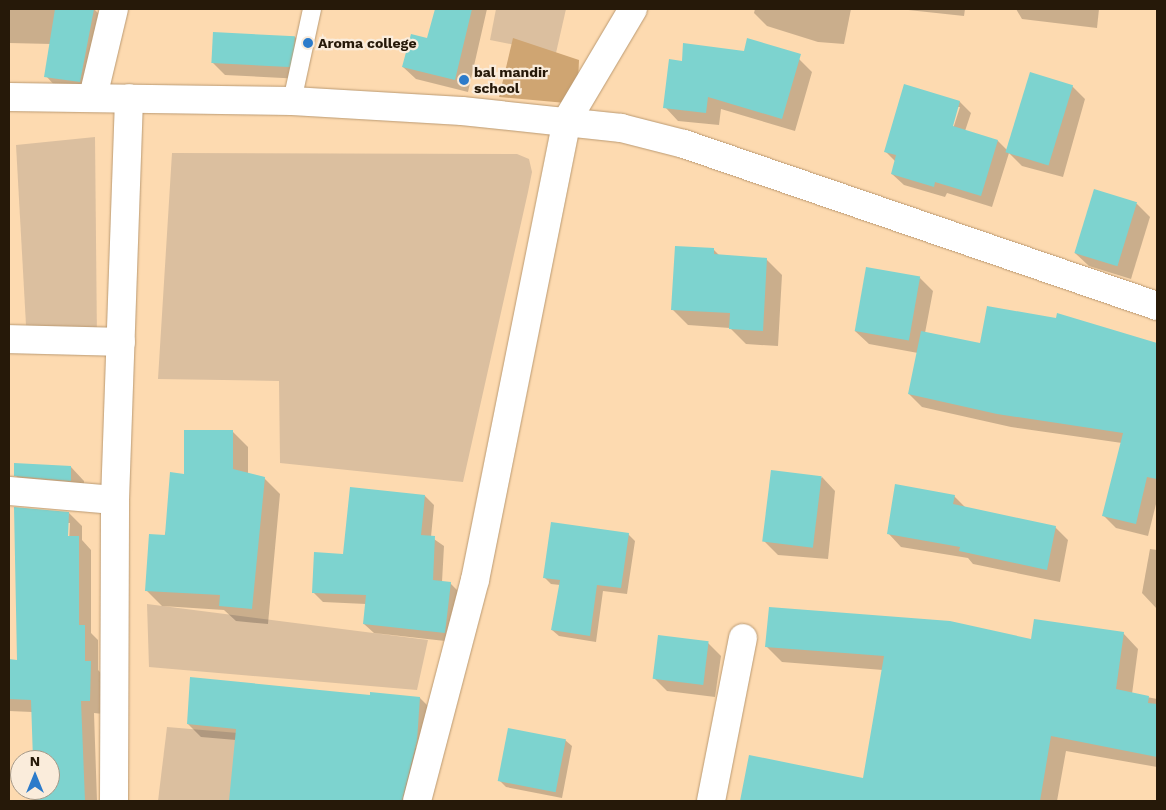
<!DOCTYPE html>
<style>
body{margin:0}
#map{position:relative;width:1166px;height:810px;overflow:hidden;background:#fddab0;font-family:"Work Sans",sans-serif}
div>[style]{position:absolute}
[style*='--x']{left:calc(var(--x)*1px);top:calc(var(--y)*1px);width:calc(var(--w)*1px);rotate:calc(var(--a)*1deg)}
.green>*{inset:0;background:#dbbf9f}
.forest>*{inset:0;background:#cfa572}
.shadow>*{inset:0;background:#0003}
.building>*{inset:0;background:#7dd3cf;transform-origin:0 0}
.roads{filter:drop-shadow(0 0 1px #bb9a72) drop-shadow(0 0 1px #bb9a72)}
.lane>*{height:18px;margin:-9px;padding:0 9px;transform-origin:9px;border-radius:9px;background:#fff}
.street>*{height:28px;margin:-14px;padding:0 14px;transform-origin:14px;border-radius:14px;background:#fff}
.dots>*{width:14px;height:14px;translate:-50% -50%;box-sizing:border-box;border:2px solid #faecdb;border-radius:50%}
span{translate:-50% -50%;white-space:nowrap;text-align:center;line-height:1.15;-webkit-text-stroke:4.5px #faecdb;paint-order:stroke}
.poi-label{font-size:14px;color:#261909;font-weight:700}
.left{translate:0 -50%;text-align:left}
.frame{position:absolute;inset:0;border:10px solid #261909;pointer-events:none}
.north{position:absolute;left:10px;top:750px;width:50px;height:50px;box-sizing:border-box;background:#faecdb;border:1px solid #a59887;border-radius:50%;rotate:0deg;font-size:14px;font-weight:700;line-height:20px;text-align:center;color:#261909}
.north::after{content:'';display:block;margin:auto;width:18px;height:22px;background:#2c7bca;clip-path:polygon(50% 0,100% 100%,50% 72%,0 100%)}
</style>
<div id="map">
<div class="green">
<div style="clip-path:polygon(496px 9px,566px 9px,556px 53px,490px 40px)"></div>
<div style="clip-path:polygon(95px 137px,97px 341px,26px 325px,16px 145px)"></div>
<div style="clip-path:polygon(172px 153px,517px 154px,529px 159px,532px 172px,528px 192px,463px 482px,280px 463px,279px 381px,158px 379px)"></div>
<div style="clip-path:polygon(147px 604px,428px 640px,417px 690px,149px 667px)"></div>
<div style="clip-path:polygon(167px 727px,429px 749px,417px 801px,158px 801px)"></div>
</div>
<div class="forest">
<div style="clip-path:polygon(513px 38px,579px 60px,577px 104px,499px 97px)"></div>
</div>
<div class="shadow">
<div style="clip-path:polygon(9px 9px,94px 9px,106px 21px,93px 94px,58px 89px,46px 76px,51px 44px,9px 43px)"></div>
<div style="clip-path:polygon(436px 9px,487px 9px,468px 92px,416px 79px,403px 67px,428px 40px)"></div>
<div style="clip-path:polygon(755px 9px,851px 9px,844px 44px,818px 42px,767px 26px,754px 13px)"></div>
<div style="clip-path:polygon(899px 9px,965px 9px,964px 16px)"></div>
<div style="clip-path:polygon(1016px 9px,1099px 9px,1097px 28px,1022px 19px)"></div>
<div style="clip-path:polygon(295px 37px,308px 50px,302px 79px,225px 75px,212px 62px)"></div>
<div style="clip-path:polygon(799px 59px,812px 72px,795px 131px,721px 109px,719px 125px,678px 121px,665px 107px,683px 62px)"></div>
<div style="clip-path:polygon(evenodd,905px 86px,960px 102px,971px 113px,965px 131px,998px 141px,1009px 152px,1072px 86px,1085px 99px,1063px 177px,1022px 166px,1009px 153px,992px 207px,947px 193px,945px 197px,904px 185px,892px 174px,896px 162px,885px 151px,905px 86px,957px 107px,960px 107px,952px 132px,950px 132px,957px 107px)"></div>
<div style="clip-path:polygon(1095px 190px,1137px 204px,1150px 217px,1131px 279px,1089px 266px,1075px 253px)"></div>
<div style="clip-path:polygon(714px 250px,720px 256px,766px 259px,782px 275px,778px 346px,746px 344px,730px 328px,688px 325px,672px 309px)"></div>
<div style="clip-path:polygon(920px 278px,933px 291px,925px 333px,981px 344px,1056px 319px,1058px 315px,1157px 345px,1157px 500px,1148px 536px,1116px 528px,1103px 515px,1122px 443px,1011px 427px,922px 407px,909px 394px,918px 353px,869px 344px,855px 331px)"></div>
<div style="clip-path:polygon(232px 431px,248px 447px,248px 474px,264px 478px,280px 494px,268px 624px,236px 621px,224px 610px,162px 606px,146px 590px,185px 475px)"></div>
<div style="clip-path:polygon(71px 467px,84px 481px,84px 493px,29px 488px,15px 475px)"></div>
<div style="clip-path:polygon(822px 477px,835px 491px,828px 559px,778px 555px,764px 541px)"></div>
<div style="clip-path:polygon(425px 496px,434px 505px,431px 537px,444px 546px,442px 582px,450px 583px,460px 593px,454px 642px,374px 633px,364px 624px,366px 604px,323px 602px,313px 592px,344px 555px)"></div>
<div style="clip-path:polygon(954px 496px,966px 508px,1055px 527px,1068px 540px,1060px 582px,973px 564px,968px 558px,901px 547px,888px 533px)"></div>
<div style="clip-path:polygon(evenodd,69px 513px,82px 526px,82px 540px,91px 550px,91px 633px,98px 640px,98px 670px,104px 676px,103px 714px,94px 713px,97px 801px,36px 801px,36px 790px,50px 790px,50px 760px,34px 760px,32px 712px,9px 711px,9px 661px,18px 661px,69px 513px,68px 523px,70px 523px,69px 542px,67px 542px,68px 523px)"></div>
<div style="clip-path:polygon(628px 534px,635px 541px,627px 594px,603px 591px,596px 642px,559px 636px,552px 630px,560px 585px,551px 584px,544px 577px)"></div>
<div style="clip-path:polygon(1150px 549px,1157px 550px,1157px 609px,1142px 593px)"></div>
<div style="clip-path:polygon(1123px 633px,1138px 649px,1132px 694px,1157px 699px,1157px 767px,1066px 751px,1057px 801px,741px 801px,750px 757px,864px 779px,883px 670px,782px 662px,767px 647px,1032px 640px)"></div>
<div style="clip-path:polygon(708px 643px,721px 656px,715px 697px,667px 691px,654px 678px)"></div>
<div style="clip-path:polygon(371px 697px,420px 698px,432px 710px,416px 801px,231px 801px,236px 740px,201px 737px,188px 724px)"></div>
<div style="clip-path:polygon(565px 740px,572px 746px,562px 798px,506px 787px,500px 781px)"></div>
</div>
<div class="building">
<div style="clip-path:polygon(55px 9px,94px 9px,80px 82px,44px 77px)"></div>
<div style="clip-path:polygon(435px 9px,472px 9px,455px 80px,402px 67px,411px 34px,427px 38px)"></div>
<div style="left:213px;top:32px;width:82px;height:31px;rotate:3deg"></div>
<div style="clip-path:polygon(747px 38px,801px 54px,782px 119px,708px 97px,706px 113px,663px 108px,669px 59px,682px 61px,683px 43px,744px 51px)"></div>
<div style="left:1030px;top:72px;width:45px;height:84px;rotate:17deg"></div>
<div style="clip-path:polygon(904px 84px,960px 101px,953px 126px,998px 140px,981px 196px,935px 182px,934px 187px,891px 174px,896px 155px,884px 152px)"></div>
<div style="left:1094px;top:189px;width:45px;height:67px;rotate:17deg"></div>
<div style="clip-path:polygon(675px 246px,714px 248px,714px 254px,767px 258px,763px 331px,729px 329px,730px 313px,671px 310px)"></div>
<div style="left:866px;top:267px;width:55px;height:65px;rotate:10deg"></div>
<div style="clip-path:polygon(987px 306px,1056px 318px,1057px 313px,1157px 343px,1157px 479px,1147px 477px,1136px 524px,1102px 516px,1123px 433px,997px 414px,908px 394px,921px 331px,980px 343px)"></div>
<div style="clip-path:polygon(184px 430px,233px 430px,233px 469px,265px 477px,252px 609px,219px 606px,220px 595px,145px 591px,149px 534px,165px 535px,170px 472px,184px 474px)"></div>
<div style="clip-path:polygon(14px 463px,71px 466px,71px 481px,14px 476px)"></div>
<div style="left:771px;top:470px;width:51px;height:72px;rotate:7deg"></div>
<div style="clip-path:polygon(895px 484px,955px 495px,953px 504px,1056px 526px,1047px 570px,959px 551px,960px 547px,887px 534px)"></div>
<div style="clip-path:polygon(350px 487px,425px 495px,421px 535px,435px 536px,433px 580px,451px 582px,445px 633px,363px 624px,366px 595px,312px 593px,314px 552px,343px 554px)"></div>
<div style="clip-path:polygon(14px 507px,69px 512px,68px 536px,79px 536px,79px 625px,85px 625px,85px 661px,91px 661px,90px 701px,81px 701px,85px 801px,35px 801px,35px 790px,50px 790px,50px 760px,33px 760px,31px 700px,9px 699px,9px 659px,17px 660px)"></div>
<div style="clip-path:polygon(551px 522px,629px 533px,621px 588px,597px 585px,590px 636px,551px 630px,560px 580px,543px 578px)"></div>
<div style="clip-path:polygon(769px 607px,950px 621px,1031px 639px,1034px 619px,1124px 632px,1116px 689px,1149px 696px,1148px 703px,1157px 704px,1157px 757px,1051px 736px,1040px 801px,740px 801px,749px 755px,863px 778px,884px 656px,765px 647px)"></div>
<div style="left:658px;top:635px;width:51px;height:44px;rotate:7deg"></div>
<div style="clip-path:polygon(190px 677px,370px 695px,370px 692px,420px 697px,417px 741px,402px 801px,229px 801px,236px 729px,187px 724px)"></div>
<div style="left:508px;top:728px;width:59px;height:54px;rotate:11deg"></div>
</div>
<div class="roads">
<div class="lane">
<div style="--x:292;--y:101;--w:94;--a:-77.7"></div>
</div>
<div class="street">
<div style="--x:9;--y:97;--w:283;--a:0.8"></div>
<div style="--x:292;--y:101;--w:170;--a:3.4"></div>
<div style="--x:462;--y:111;--w:160;--a:6.1"></div>
<div style="--x:621;--y:128;--w:65;--a:14.3"></div>
<div style="--x:684;--y:144;--w:500;--a:18.9"></div>
<div style="--x:93;--y:97;--w:90;--a:-76.6"></div>
<div style="--x:9;--y:339;--w:112;--a:1.5"></div>
<div style="--x:9;--y:491;--w:106;--a:4.9"></div>
<div style="--x:114;--y:801;--w:301;--a:-89.8"></div>
<div style="--x:115;--y:500;--w:402;--a:-88"></div>
<div style="--x:417;--y:801;--w:228;--a:-75.3"></div>
<div style="--x:475;--y:580;--w:469;--a:-78.7"></div>
<div style="--x:567;--y:120;--w:129;--a:-59.3"></div>
<div style="--x:711;--y:801;--w:166;--a:-78.9"></div>
</div>
</div>
<div class="dots">
<div style="left:308px;top:43px;background:#2c7bca"></div>
<div style="left:464px;top:80px;background:#2c7bca"></div>
</div>
<div class="poi-label">
<span class="left" style="left:318px;top:43px">Aroma college</span>
<span class="left" style="left:474px;top:80px">bal mandir<br>school</span>
</div>
<div class="frame"></div>
<div class="north">N</div>
</div>
